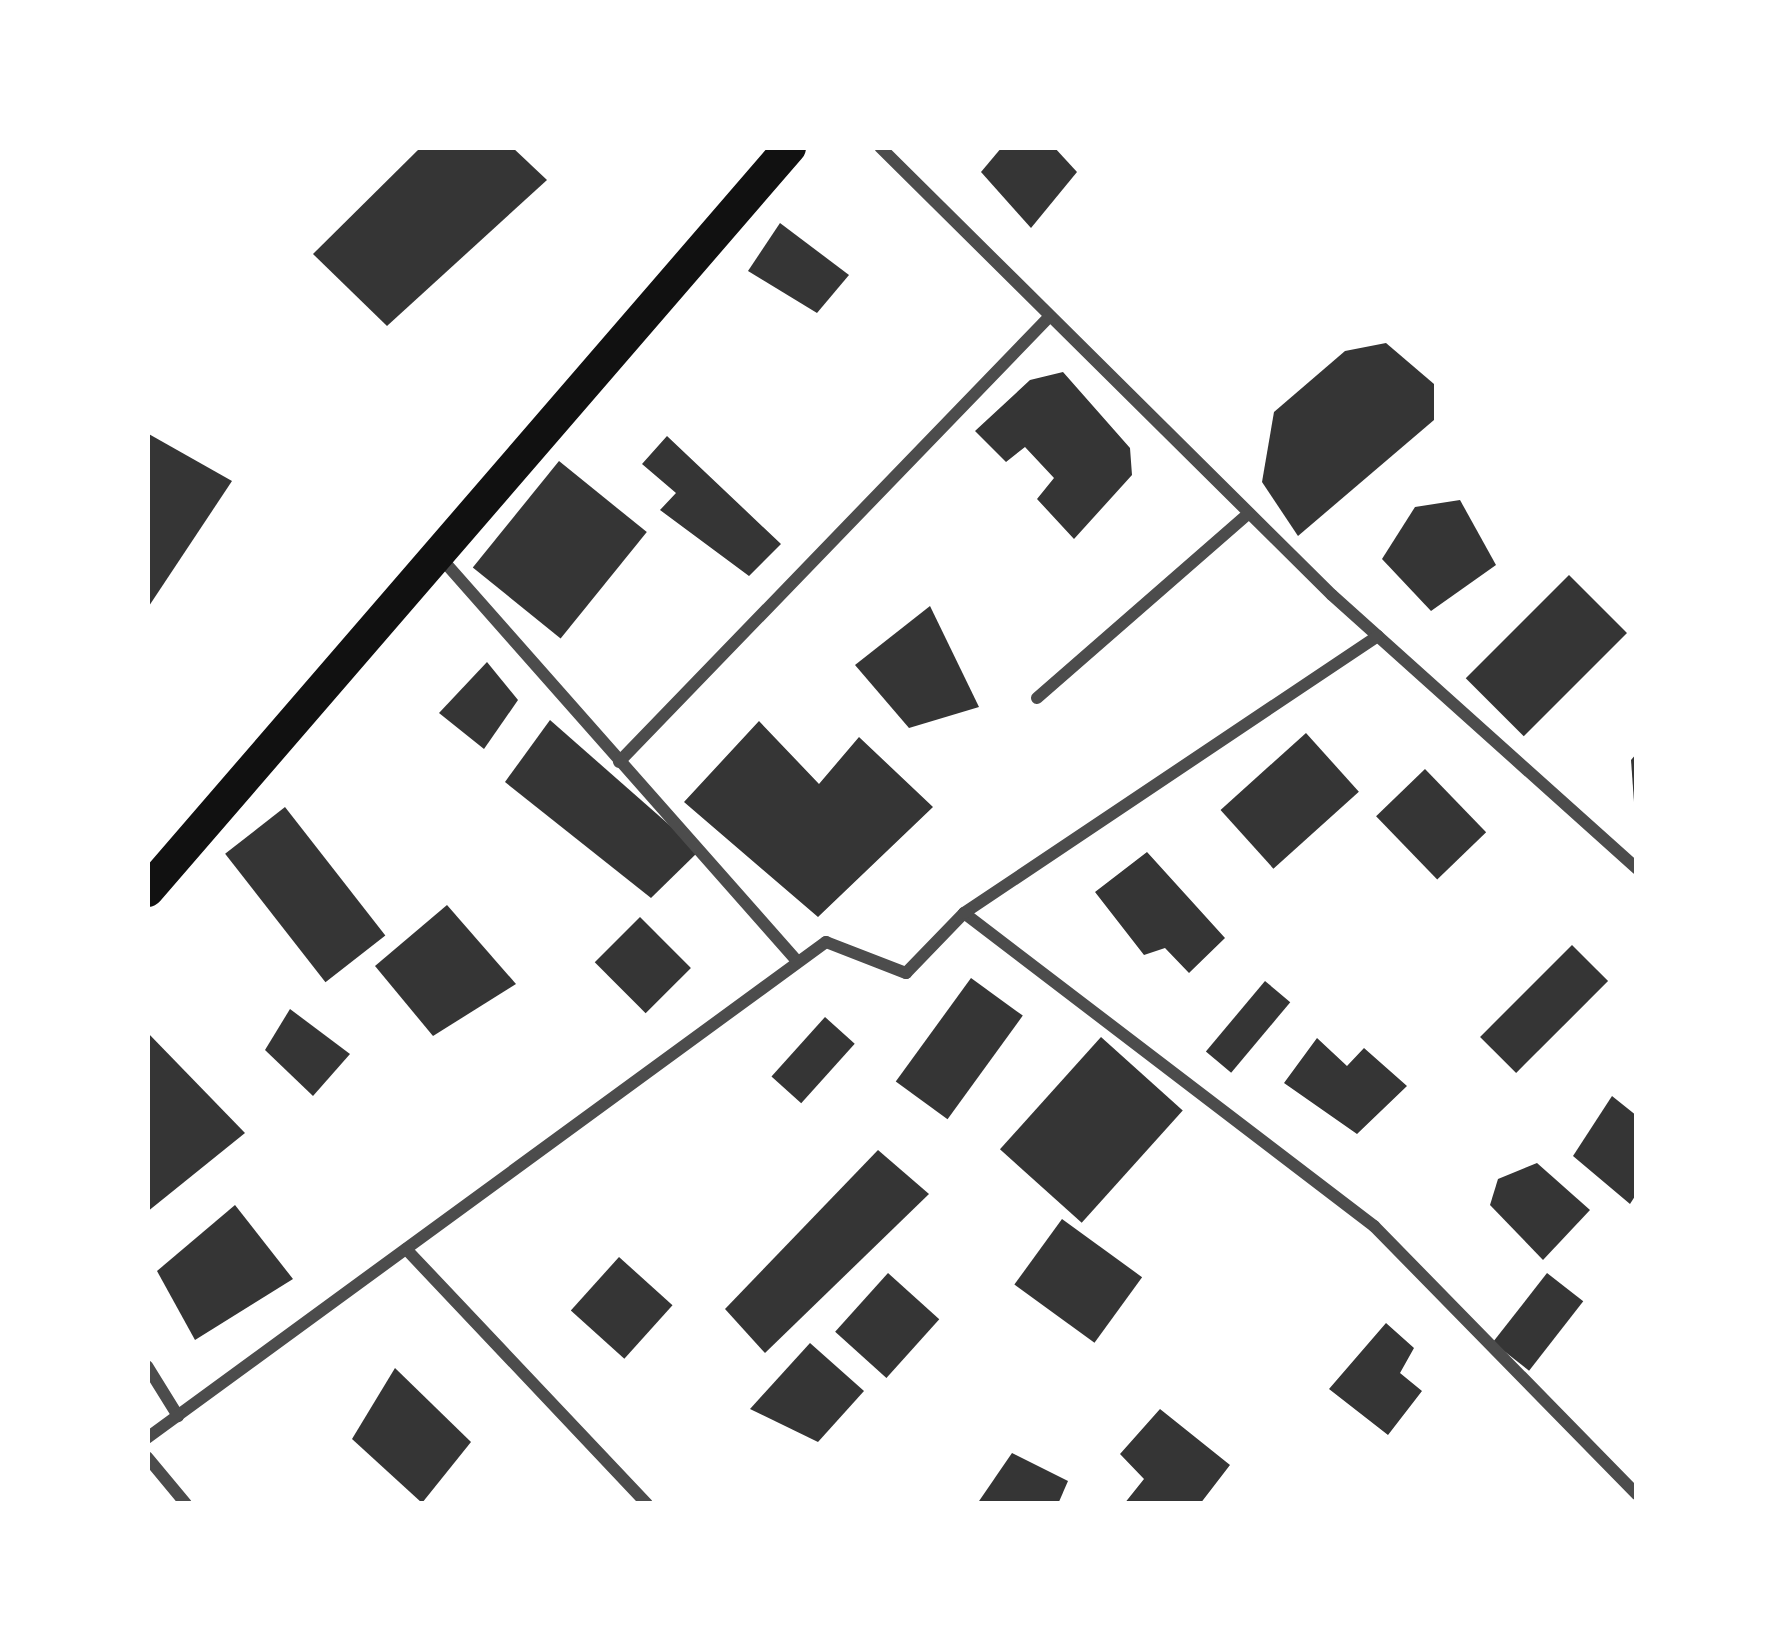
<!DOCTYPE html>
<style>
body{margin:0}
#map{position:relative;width:1784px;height:1651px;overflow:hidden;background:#fff;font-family:Jost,sans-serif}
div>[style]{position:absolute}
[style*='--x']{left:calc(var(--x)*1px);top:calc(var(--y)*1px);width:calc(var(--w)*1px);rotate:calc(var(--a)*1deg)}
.building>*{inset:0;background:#353535;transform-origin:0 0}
.minor>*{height:12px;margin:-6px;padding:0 6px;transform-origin:6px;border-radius:6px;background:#4c4c4c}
.trunk>*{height:33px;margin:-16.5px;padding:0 16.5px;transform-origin:16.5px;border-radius:16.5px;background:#111}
span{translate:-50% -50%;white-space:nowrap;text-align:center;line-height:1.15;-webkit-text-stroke:12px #fff;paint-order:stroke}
.frame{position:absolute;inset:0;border:150px solid #fff;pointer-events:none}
</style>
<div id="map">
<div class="building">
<div style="clip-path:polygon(421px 147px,512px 147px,547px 180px,387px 326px,313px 254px)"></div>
<div style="clip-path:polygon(1002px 147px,1054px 147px,1077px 172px,1031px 228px,981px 172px)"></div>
<div style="clip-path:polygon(780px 223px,849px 275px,817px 313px,748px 271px)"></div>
<div style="clip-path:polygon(1386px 343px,1434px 384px,1434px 420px,1298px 536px,1262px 482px,1274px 412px,1345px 351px)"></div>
<div style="clip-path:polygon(1063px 372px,1130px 448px,1132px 475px,1074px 539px,1037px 499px,1054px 478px,1025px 447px,1006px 462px,975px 431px,1030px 380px)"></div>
<div style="clip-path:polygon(147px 433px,232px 481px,147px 609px)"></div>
<div style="clip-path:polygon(667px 436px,781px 544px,749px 576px,660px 510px,676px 493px,642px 464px)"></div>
<div style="left:559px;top:461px;width:113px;height:137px;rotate:39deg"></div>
<div style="clip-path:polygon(1460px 500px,1496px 565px,1431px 611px,1382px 559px,1415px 507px)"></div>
<div style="left:1569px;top:575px;width:82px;height:146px;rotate:45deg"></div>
<div style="clip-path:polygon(930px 606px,979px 707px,909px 728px,855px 665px)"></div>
<div style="clip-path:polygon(487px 662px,518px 700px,484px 749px,439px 713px)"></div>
<div style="clip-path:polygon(550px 720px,699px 851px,651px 898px,505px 782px)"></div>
<div style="clip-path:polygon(759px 721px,819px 784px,859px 737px,933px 807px,818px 917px,684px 802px)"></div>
<div style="left:1306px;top:733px;width:79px;height:115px;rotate:48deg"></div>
<div style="clip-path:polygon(1637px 753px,1637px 802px,1634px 802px,1631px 760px)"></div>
<div style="left:1425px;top:769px;width:88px;height:68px;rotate:46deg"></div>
<div style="left:285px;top:807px;width:163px;height:76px;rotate:52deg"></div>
<div style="clip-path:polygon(1147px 852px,1225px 938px,1189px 973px,1165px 948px,1144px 955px,1095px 892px)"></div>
<div style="clip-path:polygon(447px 905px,516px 984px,433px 1036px,375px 966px)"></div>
<div style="left:640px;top:917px;width:72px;height:64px;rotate:45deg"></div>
<div style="left:1572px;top:945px;width:51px;height:130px;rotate:45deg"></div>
<div style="left:971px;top:978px;width:64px;height:128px;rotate:36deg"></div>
<div style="left:1265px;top:981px;width:33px;height:92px;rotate:40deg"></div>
<div style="clip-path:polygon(290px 1009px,350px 1054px,313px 1096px,265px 1050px)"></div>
<div style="left:825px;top:1017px;width:40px;height:80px;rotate:42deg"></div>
<div style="clip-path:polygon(147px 1032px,245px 1133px,147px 1212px)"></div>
<div style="left:1101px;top:1037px;width:110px;height:151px;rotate:42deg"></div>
<div style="clip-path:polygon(1317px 1038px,1347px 1066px,1364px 1048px,1407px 1086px,1357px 1134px,1284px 1083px)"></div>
<div style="clip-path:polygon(1612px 1096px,1637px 1116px,1637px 1193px,1630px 1204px,1573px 1156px)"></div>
<div style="clip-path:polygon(878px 1150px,929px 1194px,765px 1353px,725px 1309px)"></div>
<div style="clip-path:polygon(1537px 1163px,1590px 1210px,1543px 1260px,1490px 1205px,1498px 1179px)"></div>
<div style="clip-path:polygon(235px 1205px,293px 1279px,195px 1340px,157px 1271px)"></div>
<div style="left:1062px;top:1219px;width:99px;height:81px;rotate:36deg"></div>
<div style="left:619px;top:1257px;width:72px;height:72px;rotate:42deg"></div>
<div style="left:888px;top:1273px;width:69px;height:79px;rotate:42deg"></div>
<div style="left:1547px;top:1273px;width:46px;height:88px;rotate:38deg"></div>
<div style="clip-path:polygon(1386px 1323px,1414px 1348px,1400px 1373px,1422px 1391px,1388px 1435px,1329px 1389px)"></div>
<div style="clip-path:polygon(810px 1343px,864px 1391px,818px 1442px,750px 1409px)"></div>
<div style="clip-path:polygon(395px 1368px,471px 1442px,422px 1503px,352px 1439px)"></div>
<div style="clip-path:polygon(1160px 1409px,1230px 1465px,1200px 1504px,1124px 1504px,1144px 1479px,1120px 1454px)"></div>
<div style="clip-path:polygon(1012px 1453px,1068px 1481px,1058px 1504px,977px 1504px)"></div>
</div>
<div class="minor">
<div style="--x:880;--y:147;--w:636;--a:44.75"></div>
<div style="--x:1332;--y:595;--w:410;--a:41.9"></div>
<div style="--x:441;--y:558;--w:538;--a:48.54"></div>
<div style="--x:1037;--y:698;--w:281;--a:-41.1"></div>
<div style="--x:619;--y:762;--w:620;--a:-45.98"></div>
<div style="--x:964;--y:913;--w:516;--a:37.36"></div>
<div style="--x:1374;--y:1226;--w:376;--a:45.6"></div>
<div style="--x:406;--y:1249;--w:351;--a:46.6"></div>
<div style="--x:147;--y:1366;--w:59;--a:58.2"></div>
<div style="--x:147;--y:1438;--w:841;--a:-36.15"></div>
<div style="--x:826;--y:942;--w:86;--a:21.2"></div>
<div style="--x:906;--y:973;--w:83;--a:-46"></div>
<div style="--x:964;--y:913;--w:498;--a:-33.8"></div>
<div style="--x:147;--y:1457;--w:61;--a:50.3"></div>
</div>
<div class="trunk">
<div style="--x:147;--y:890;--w:982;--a:-49.17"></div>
</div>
<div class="frame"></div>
</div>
